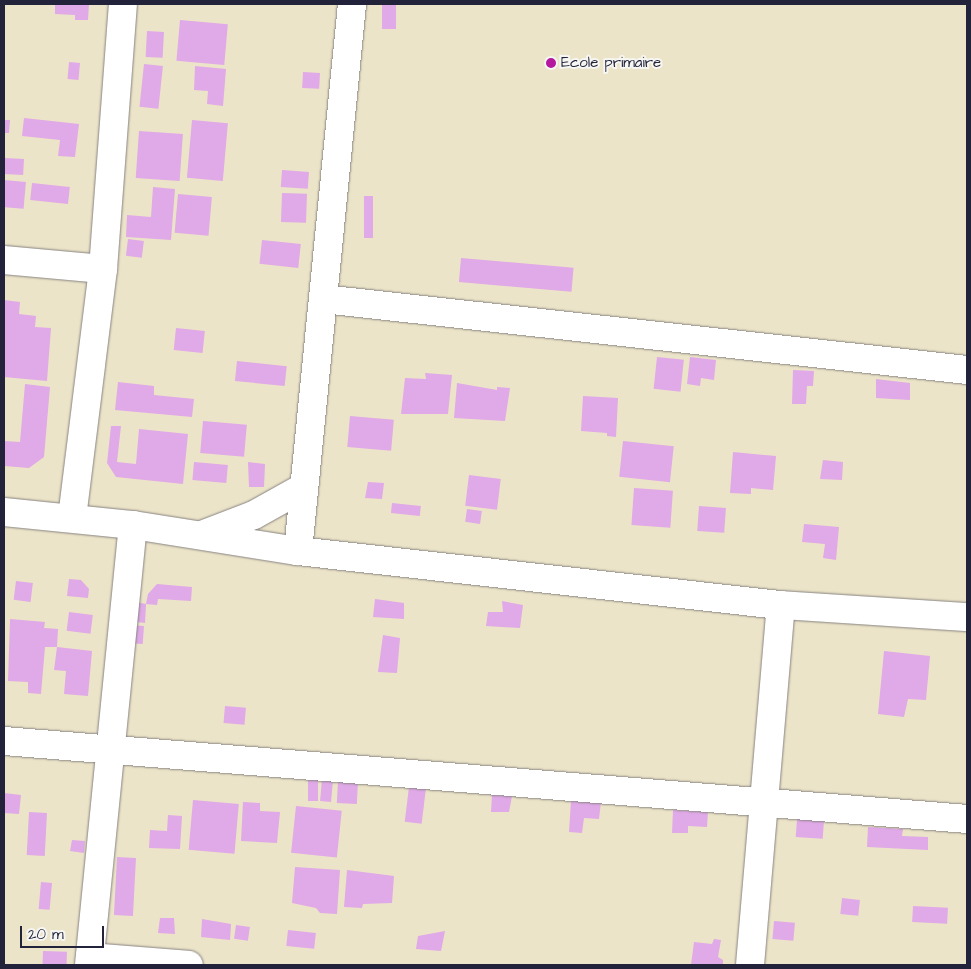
<!DOCTYPE html>
<style>
body{margin:0}
#map{position:relative;width:971px;height:969px;overflow:hidden;background:#ece4c8;font-family:"Architects Daughter",sans-serif}
div>[style]{position:absolute}
[style*='--x']{left:calc(var(--x)*1px);top:calc(var(--y)*1px);width:calc(var(--w)*1px);rotate:calc(var(--a)*1deg)}
.building>*{inset:0;background:#e0a9e7;transform-origin:0 0}
.roads{filter:drop-shadow(0 0 1px #878382) drop-shadow(0 0 1px #878382)}
.minor>*{height:28px;margin:-14px;padding:0 14px;transform-origin:14px;border-radius:14px;background:#fff}
.dots>*{width:14px;height:14px;translate:-50% -50%;box-sizing:border-box;border:2px solid #f6f6f2;border-radius:50%}
span{translate:-50% -50%;white-space:nowrap;text-align:center;line-height:1.15;-webkit-text-stroke:4px #f6f6f2;paint-order:stroke}
.poi-label{font-size:15px;color:#22223b}
.left{translate:0 -50%;text-align:left}
.frame{position:absolute;inset:0;border:5px solid #22223b;pointer-events:none}
.scale{position:absolute;left:20px;top:926px;width:84px;height:22px;box-sizing:border-box;border:2px solid #22223b;border-top:0;padding-left:6px;font-size:15px;line-height:18px;white-space:nowrap;color:#22223b;-webkit-text-stroke:4px #f6f6f2;paint-order:stroke}
</style>
<div id="map">
<div class="building">
<div style="clip-path:polygon(55px 4px,89px 4px,88px 20px,75px 20px,75px 15px,55px 14px)"></div>
<div style="left:382px;top:4px;width:14px;height:25px"></div>
<div style="left:180px;top:20px;width:48px;height:41px;rotate:5deg"></div>
<div style="left:147px;top:31px;width:17px;height:26px;rotate:3deg"></div>
<div style="left:69px;top:62px;width:11px;height:17px;rotate:5deg"></div>
<div style="left:144px;top:64px;width:19px;height:43px;rotate:6deg"></div>
<div style="clip-path:polygon(195px 66px,226px 69px,223px 106px,207px 104px,208px 91px,194px 90px)"></div>
<div style="left:303px;top:72px;width:17px;height:16px;rotate:3deg"></div>
<div style="clip-path:polygon(24px 118px,79px 124px,75px 157px,58px 156px,60px 140px,22px 136px)"></div>
<div style="clip-path:polygon(4px 120px,10px 120px,9px 133px,4px 133px)"></div>
<div style="left:192px;top:120px;width:36px;height:58px;rotate:5deg"></div>
<div style="left:139px;top:131px;width:44px;height:47px;rotate:4deg"></div>
<div style="left:4px;top:158px;width:20px;height:16px;rotate:3deg"></div>
<div style="left:282px;top:170px;width:27px;height:17px;rotate:4deg"></div>
<div style="left:4px;top:180px;width:22px;height:27px;rotate:5deg"></div>
<div style="left:32px;top:183px;width:38px;height:17px;rotate:6deg"></div>
<div style="clip-path:polygon(153px 187px,175px 189px,171px 240px,126px 237px,127px 215px,151px 217px)"></div>
<div style="left:282px;top:193px;width:25px;height:29px;rotate:2deg"></div>
<div style="left:178px;top:194px;width:34px;height:39px;rotate:5deg"></div>
<div style="left:364px;top:196px;width:9px;height:42px"></div>
<div style="left:128px;top:239px;width:16px;height:17px;rotate:7deg"></div>
<div style="left:262px;top:240px;width:39px;height:24px;rotate:6deg"></div>
<div style="left:461px;top:258px;width:113px;height:24px;rotate:5deg"></div>
<div style="clip-path:polygon(4px 300px,20px 302px,19px 314px,36px 316px,35px 327px,51px 328px,47px 381px,4px 377px)"></div>
<div style="left:176px;top:328px;width:29px;height:22px;rotate:6deg"></div>
<div style="left:657px;top:357px;width:27px;height:32px;rotate:6deg"></div>
<div style="clip-path:polygon(690px 357px,716px 360px,714px 380px,701px 378px,700px 386px,687px 384px)"></div>
<div style="left:237px;top:361px;width:50px;height:20px;rotate:6deg"></div>
<div style="clip-path:polygon(793px 370px,814px 371px,813px 386px,807px 386px,806px 404px,792px 404px)"></div>
<div style="clip-path:polygon(425px 373px,452px 375px,448px 414px,401px 414px,405px 378px,426px 379px)"></div>
<div style="clip-path:polygon(876px 379px,910px 383px,910px 400px,876px 398px)"></div>
<div style="clip-path:polygon(118px 382px,154px 386px,154px 395px,194px 399px,192px 417px,115px 410px)"></div>
<div style="clip-path:polygon(457px 383px,497px 390px,497px 387px,510px 388px,505px 421px,454px 418px)"></div>
<div style="clip-path:polygon(25px 384px,50px 387px,44px 457px,29px 468px,4px 466px,4px 441px,20px 442px)"></div>
<div style="clip-path:polygon(583px 396px,618px 398px,616px 437px,607px 436px,607px 433px,581px 431px)"></div>
<div style="left:350px;top:416px;width:44px;height:31px;rotate:5deg"></div>
<div style="left:203px;top:421px;width:44px;height:32px;rotate:5deg"></div>
<div style="clip-path:polygon(111px 426px,121px 426px,117px 462px,136px 464px,139px 429px,188px 434px,183px 484px,116px 477px,107px 463px)"></div>
<div style="left:623px;top:441px;width:51px;height:36px;rotate:6deg"></div>
<div style="clip-path:polygon(733px 452px,776px 456px,773px 490px,751px 488px,751px 494px,730px 493px)"></div>
<div style="clip-path:polygon(823px 460px,843px 462px,842px 480px,820px 479px)"></div>
<div style="left:194px;top:462px;width:34px;height:18px;rotate:5deg"></div>
<div style="clip-path:polygon(248px 462px,265px 464px,264px 487px,249px 487px)"></div>
<div style="left:469px;top:475px;width:32px;height:31px;rotate:7deg"></div>
<div style="clip-path:polygon(368px 482px,384px 483px,382px 499px,365px 498px)"></div>
<div style="left:634px;top:488px;width:39px;height:37px;rotate:4deg"></div>
<div style="left:392px;top:503px;width:29px;height:10px;rotate:6deg"></div>
<div style="left:699px;top:506px;width:27px;height:25px;rotate:4deg"></div>
<div style="left:467px;top:509px;width:15px;height:13px;rotate:8deg"></div>
<div style="clip-path:polygon(804px 524px,839px 527px,836px 560px,823px 558px,825px 544px,802px 542px)"></div>
<div style="clip-path:polygon(69px 579px,81px 580px,89px 589px,88px 598px,67px 596px)"></div>
<div style="left:16px;top:581px;width:17px;height:19px;rotate:7deg"></div>
<div style="clip-path:polygon(157px 584px,192px 587px,191px 601px,158px 599px,157px 605px,146px 604px,148px 594px)"></div>
<div style="clip-path:polygon(375px 599px,404px 603px,404px 619px,373px 617px)"></div>
<div style="clip-path:polygon(131px 601px,146px 604px,145px 623px,129px 621px)"></div>
<div style="clip-path:polygon(502px 601px,523px 605px,520px 628px,486px 626px,488px 612px,503px 612px)"></div>
<div style="left:69px;top:612px;width:24px;height:19px;rotate:7deg"></div>
<div style="clip-path:polygon(10px 619px,45px 622px,44px 628px,58px 629px,57px 647px,45px 647px,41px 694px,28px 693px,28px 682px,8px 681px)"></div>
<div style="left:129px;top:625px;width:15px;height:18px;rotate:4deg"></div>
<div style="clip-path:polygon(383px 635px,400px 638px,397px 673px,378px 672px)"></div>
<div style="clip-path:polygon(57px 647px,92px 651px,88px 696px,64px 694px,66px 671px,54px 670px)"></div>
<div style="clip-path:polygon(884px 651px,930px 656px,926px 700px,908px 699px,904px 717px,878px 714px)"></div>
<div style="left:225px;top:706px;width:21px;height:17px;rotate:5deg"></div>
<div style="left:308px;top:778px;width:10px;height:23px"></div>
<div style="left:322px;top:779px;width:11px;height:22px;rotate:5deg"></div>
<div style="left:338px;top:781px;width:20px;height:22px;rotate:3deg"></div>
<div style="left:409px;top:787px;width:17px;height:35px;rotate:7deg"></div>
<div style="clip-path:polygon(4px 793px,21px 795px,19px 814px,4px 813px)"></div>
<div style="clip-path:polygon(492px 795px,512px 796px,509px 812px,491px 812px)"></div>
<div style="left:193px;top:800px;width:46px;height:50px;rotate:5deg"></div>
<div style="clip-path:polygon(571px 800px,601px 802px,599px 819px,584px 818px,582px 833px,569px 832px)"></div>
<div style="clip-path:polygon(243px 802px,260px 803px,260px 811px,280px 812px,277px 843px,241px 841px)"></div>
<div style="left:296px;top:806px;width:46px;height:47px;rotate:6deg"></div>
<div style="clip-path:polygon(673px 810px,708px 812px,707px 827px,688px 826px,688px 833px,672px 833px)"></div>
<div style="left:29px;top:812px;width:18px;height:43px;rotate:3deg"></div>
<div style="clip-path:polygon(168px 815px,182px 816px,180px 849px,149px 848px,150px 830px,167px 831px)"></div>
<div style="left:797px;top:819px;width:27px;height:18px;rotate:4deg"></div>
<div style="clip-path:polygon(868px 827px,903px 829px,902px 836px,928px 837px,928px 850px,867px 847px)"></div>
<div style="clip-path:polygon(72px 840px,85px 841px,84px 853px,70px 851px)"></div>
<div style="left:117px;top:857px;width:19px;height:58px;rotate:3deg"></div>
<div style="clip-path:polygon(295px 867px,340px 870px,337px 914px,320px 913px,316px 908px,292px 903px)"></div>
<div style="clip-path:polygon(347px 870px,394px 876px,392px 903px,363px 904px,362px 908px,344px 907px)"></div>
<div style="left:41px;top:882px;width:11px;height:27px;rotate:5deg"></div>
<div style="left:842px;top:898px;width:18px;height:16px;rotate:6deg"></div>
<div style="left:913px;top:906px;width:35px;height:16px;rotate:3deg"></div>
<div style="clip-path:polygon(160px 918px,174px 918px,175px 934px,158px 933px)"></div>
<div style="clip-path:polygon(202px 919px,231px 924px,230px 940px,201px 937px)"></div>
<div style="left:774px;top:921px;width:21px;height:18px;rotate:5deg"></div>
<div style="left:236px;top:925px;width:14px;height:14px;rotate:8deg"></div>
<div style="left:288px;top:930px;width:28px;height:16px;rotate:6deg"></div>
<div style="clip-path:polygon(445px 931px,441px 951px,416px 949px,418px 936px)"></div>
<div style="clip-path:polygon(714px 939px,721px 940px,718px 957px,723px 960px,723px 965px,691px 965px,694px 942px,712px 944px)"></div>
<div style="left:43px;top:951px;width:24px;height:14px;rotate:2deg"></div>
</div>
<div class="roads">
<div class="minor">
<div style="--x:4;--y:260;--w:99;--a:5.2"></div>
<div style="--x:323;--y:299;--w:648;--a:6.29"></div>
<div style="--x:4;--y:512;--w:130;--a:5.8"></div>
<div style="--x:133;--y:525;--w:167;--a:9"></div>
<div style="--x:298;--y:551;--w:486;--a:6.4"></div>
<div style="--x:781;--y:605;--w:186;--a:3.7"></div>
<div style="--x:72;--y:518;--w:251;--a:-82.9"></div>
<div style="--x:103;--y:269;--w:266;--a:-85.7"></div>
<div style="--x:204;--y:534;--w:53;--a:-20.8"></div>
<div style="--x:254;--y:515;--w:57;--a:-29.2"></div>
<div style="--x:298;--y:551;--w:550;--a:-84.36"></div>
<div style="--x:4;--y:741;--w:966;--a:4.63"></div>
<div style="--x:90;--y:957;--w:99;--a:4.6"></div>
<div style="--x:89;--y:965;--w:442;--a:-84.3"></div>
<div style="--x:750;--y:965;--w:361;--a:-85.1"></div>
</div>
</div>
<div class="dots">
<div style="left:551px;top:63px;background:#b5179e"></div>
</div>
<div class="poi-label">
<span class="left" style="left:561px;top:63px">Ecole primaire</span>
</div>
<div class="frame"></div>
<div class="scale">20 m</div>
</div>
